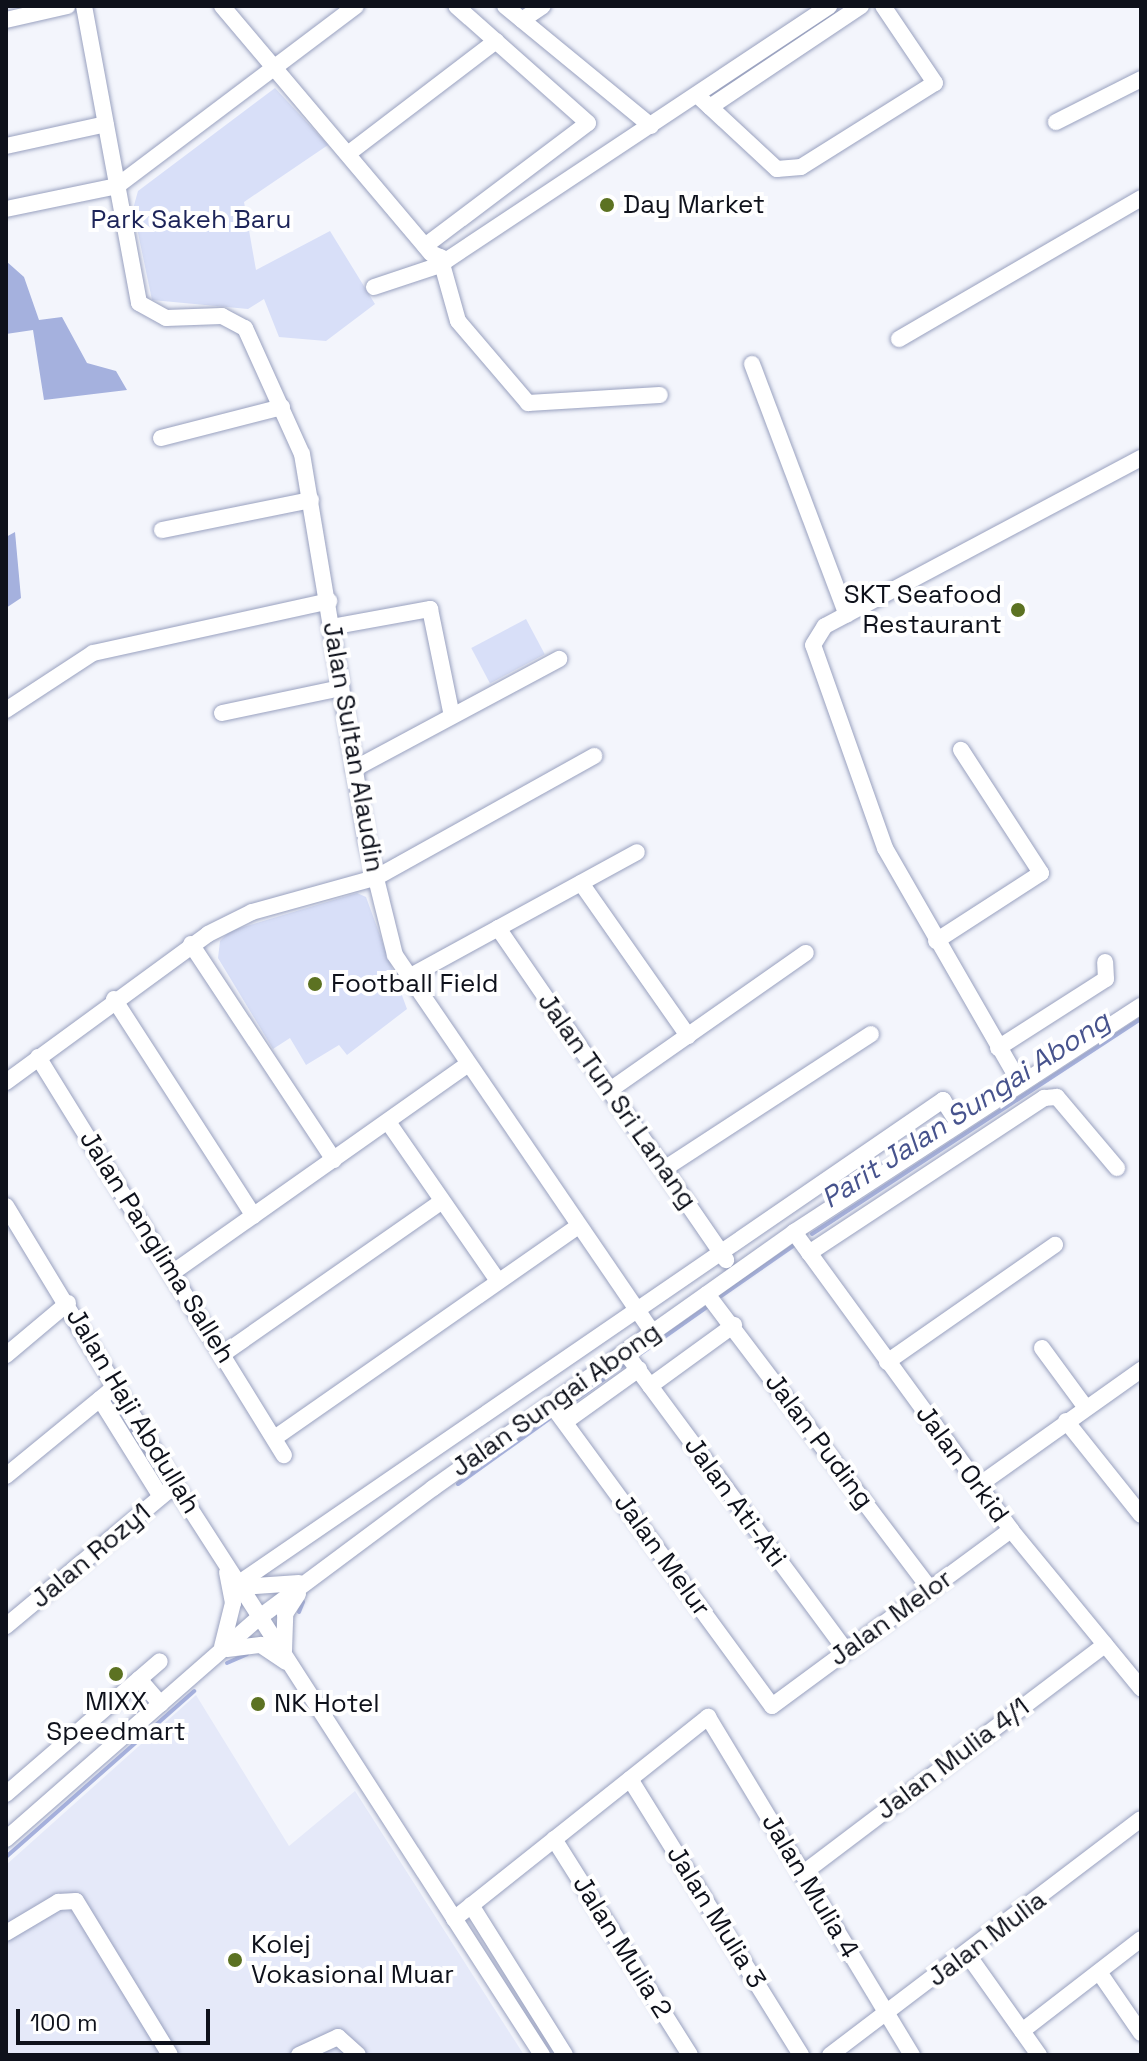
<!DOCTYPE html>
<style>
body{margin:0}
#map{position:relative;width:1147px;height:2061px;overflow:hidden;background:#f3f5fc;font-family:"Space Grotesk",sans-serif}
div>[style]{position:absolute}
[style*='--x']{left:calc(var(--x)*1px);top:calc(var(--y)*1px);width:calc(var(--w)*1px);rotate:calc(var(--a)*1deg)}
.built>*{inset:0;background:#e5e9f9}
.green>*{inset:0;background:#d8dff8;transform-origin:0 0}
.forest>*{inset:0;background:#a5b1de}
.stream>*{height:4px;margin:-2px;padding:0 2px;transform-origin:2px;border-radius:2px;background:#a6b1de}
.roads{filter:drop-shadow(0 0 2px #99a1bf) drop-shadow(0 0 2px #99a1bf)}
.minor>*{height:16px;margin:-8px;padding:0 8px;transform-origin:8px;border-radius:8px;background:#fff}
.dots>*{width:22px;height:22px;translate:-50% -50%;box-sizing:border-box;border:4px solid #fff;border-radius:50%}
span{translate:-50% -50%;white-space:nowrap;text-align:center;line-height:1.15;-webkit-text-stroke:8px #fff;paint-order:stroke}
.poi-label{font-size:26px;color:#0e111b}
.left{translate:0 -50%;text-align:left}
.right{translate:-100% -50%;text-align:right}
.park-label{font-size:26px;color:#1d2459}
.street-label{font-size:26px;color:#0e111b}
.water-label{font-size:28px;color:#47538d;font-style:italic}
.frame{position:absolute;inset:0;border:8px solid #0e111b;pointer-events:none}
.scale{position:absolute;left:16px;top:2009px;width:194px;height:36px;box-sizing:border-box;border:4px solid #0e111b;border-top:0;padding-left:10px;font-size:24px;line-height:28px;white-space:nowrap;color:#0e111b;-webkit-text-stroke:6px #fff;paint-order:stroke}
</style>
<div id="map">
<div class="built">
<div style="clip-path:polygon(196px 1695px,289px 1846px,355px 1791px,524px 2055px,6px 2055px,6px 1865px)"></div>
</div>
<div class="green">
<div style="clip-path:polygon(275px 88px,328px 145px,244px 202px,256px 270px,330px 231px,375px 304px,326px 341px,279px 337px,264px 299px,248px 309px,152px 300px,133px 209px,138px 191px)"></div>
<div style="left:526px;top:619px;width:40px;height:62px;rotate:62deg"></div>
<div style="clip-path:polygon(357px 893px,366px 897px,407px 1009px,347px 1055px,339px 1045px,306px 1065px,290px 1038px,273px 1049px,218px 958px,220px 941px,230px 931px)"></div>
</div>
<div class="forest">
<div style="clip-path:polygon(6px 261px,24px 277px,39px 320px,62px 317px,87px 363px,116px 371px,127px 390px,44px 400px,33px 330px,6px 334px)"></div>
<div style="clip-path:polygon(15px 532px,21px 598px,6px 608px,6px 537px)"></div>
</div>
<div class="stream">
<div style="--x:812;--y:1234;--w:393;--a:-33.2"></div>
<div style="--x:721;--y:1296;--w:91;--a:-34.7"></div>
<div style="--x:640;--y:1354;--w:82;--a:-35"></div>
<div style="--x:566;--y:1407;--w:73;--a:-36.1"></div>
<div style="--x:458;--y:1484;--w:112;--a:-35.5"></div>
<div style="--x:299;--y:1612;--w:11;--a:-68"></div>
<div style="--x:227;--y:1663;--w:22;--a:-24"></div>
<div style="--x:6;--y:1857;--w:251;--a:-41.4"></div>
</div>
<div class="roads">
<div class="minor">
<div style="--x:84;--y:6;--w:302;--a:79.5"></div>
<div style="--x:139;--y:303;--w:31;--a:29"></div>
<div style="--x:166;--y:318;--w:56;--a:-2"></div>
<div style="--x:222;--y:316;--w:26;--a:28"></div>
<div style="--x:245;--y:328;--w:138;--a:65.7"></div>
<div style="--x:302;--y:454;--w:393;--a:80.5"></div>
<div style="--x:367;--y:842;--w:116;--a:76.1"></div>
<div style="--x:395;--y:955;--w:456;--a:55.7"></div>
<div style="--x:222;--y:6;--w:324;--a:49.8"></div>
<div style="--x:431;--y:253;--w:17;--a:24"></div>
<div style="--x:447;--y:260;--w:459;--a:-33.6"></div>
<div style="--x:505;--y:6;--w:189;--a:39.4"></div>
<div style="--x:6;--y:20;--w:63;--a:-12.9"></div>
<div style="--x:522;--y:20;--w:25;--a:-34"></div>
<div style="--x:697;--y:95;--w:109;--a:42.8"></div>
<div style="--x:777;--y:169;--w:24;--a:-5"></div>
<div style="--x:801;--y:167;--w:158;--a:-32.1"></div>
<div style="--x:935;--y:83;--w:93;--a:-124"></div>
<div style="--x:710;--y:107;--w:182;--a:-33.8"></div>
<div style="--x:1056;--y:122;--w:95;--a:-26.8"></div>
<div style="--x:6;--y:146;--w:102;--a:-12.4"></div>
<div style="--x:349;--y:153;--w:185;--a:-37.3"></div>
<div style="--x:6;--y:209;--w:113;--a:-11.7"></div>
<div style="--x:117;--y:186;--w:299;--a:-37"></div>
<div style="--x:425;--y:246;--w:204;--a:-37"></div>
<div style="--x:588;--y:123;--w:176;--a:-138.4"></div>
<div style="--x:440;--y:257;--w:66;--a:74.3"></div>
<div style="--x:458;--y:321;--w:108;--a:49.5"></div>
<div style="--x:528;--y:403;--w:132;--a:-3.5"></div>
<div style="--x:374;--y:287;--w:70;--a:-18.4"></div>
<div style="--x:899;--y:339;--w:280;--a:-30.2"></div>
<div style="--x:752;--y:364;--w:268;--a:69.3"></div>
<div style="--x:161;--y:438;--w:125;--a:-14.4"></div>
<div style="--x:162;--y:530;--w:152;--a:-11.4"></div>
<div style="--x:331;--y:627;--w:101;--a:-10.3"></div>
<div style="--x:430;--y:609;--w:109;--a:78.4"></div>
<div style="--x:6;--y:710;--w:104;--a:-33.2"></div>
<div style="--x:93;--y:653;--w:242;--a:-12.4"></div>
<div style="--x:222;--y:713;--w:122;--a:-11.9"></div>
<div style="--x:354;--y:769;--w:233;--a:-28.2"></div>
<div style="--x:581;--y:883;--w:187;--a:55"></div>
<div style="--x:498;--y:928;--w:403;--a:55.5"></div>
<div style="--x:936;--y:941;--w:125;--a:-32.9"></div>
<div style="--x:1041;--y:873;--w:147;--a:-123"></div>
<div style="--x:191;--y:944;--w:259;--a:56.5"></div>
<div style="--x:407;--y:978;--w:262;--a:-28.7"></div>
<div style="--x:114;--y:999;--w:258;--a:57.2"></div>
<div style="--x:998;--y:1048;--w:128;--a:-32.6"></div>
<div style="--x:1106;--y:979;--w:17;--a:-93"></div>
<div style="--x:38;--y:1057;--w:468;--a:58.3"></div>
<div style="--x:6;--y:1082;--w:250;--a:-36.2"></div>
<div style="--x:208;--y:934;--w:49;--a:-26.6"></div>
<div style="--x:252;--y:912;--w:128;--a:-15.5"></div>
<div style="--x:375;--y:878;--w:251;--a:-29.1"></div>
<div style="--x:1020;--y:1083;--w:271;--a:-119.9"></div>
<div style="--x:885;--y:848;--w:215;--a:-109.5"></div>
<div style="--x:813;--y:645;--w:22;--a:-58"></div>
<div style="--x:825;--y:626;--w:358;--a:-28"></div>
<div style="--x:610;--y:1090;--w:239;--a:-35"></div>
<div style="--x:388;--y:1122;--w:193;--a:55.3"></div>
<div style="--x:664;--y:1169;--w:247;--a:-33.1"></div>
<div style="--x:6;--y:1206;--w:326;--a:58.8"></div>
<div style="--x:175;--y:1485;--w:678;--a:57.22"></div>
<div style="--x:794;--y:1232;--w:369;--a:53.9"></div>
<div style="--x:1011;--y:1530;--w:205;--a:50.6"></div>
<div style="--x:809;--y:1253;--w:282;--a:-33.4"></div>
<div style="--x:1044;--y:1098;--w:13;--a:-4"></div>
<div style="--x:1057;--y:1097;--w:93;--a:49.8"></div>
<div style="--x:172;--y:1273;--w:361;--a:-35.2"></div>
<div style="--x:707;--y:1294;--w:370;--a:52.9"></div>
<div style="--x:1042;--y:1348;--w:74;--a:53.7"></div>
<div style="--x:625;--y:1352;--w:372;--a:53.5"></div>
<div style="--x:223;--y:1354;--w:267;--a:-34.9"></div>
<div style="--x:6;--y:1355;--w:81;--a:-40"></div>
<div style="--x:887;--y:1362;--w:205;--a:-34.9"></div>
<div style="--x:650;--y:1386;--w:104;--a:-36"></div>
<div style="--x:100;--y:1399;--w:115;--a:58.1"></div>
<div style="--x:551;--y:1404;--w:374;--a:53.8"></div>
<div style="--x:772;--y:1706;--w:297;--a:-36.4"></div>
<div style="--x:1066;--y:1421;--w:120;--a:51.4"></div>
<div style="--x:565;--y:1422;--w:91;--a:-35.6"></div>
<div style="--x:276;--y:1437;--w:367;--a:-34.9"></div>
<div style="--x:6;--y:1476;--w:142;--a:-39.3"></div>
<div style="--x:979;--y:1485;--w:199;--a:-35.4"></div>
<div style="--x:239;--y:1583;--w:854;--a:-34.45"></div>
<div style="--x:943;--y:1100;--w:27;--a:57"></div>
<div style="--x:241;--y:1587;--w:58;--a:-3.9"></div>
<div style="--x:6;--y:1626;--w:220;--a:-39.8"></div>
<div style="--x:222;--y:1647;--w:45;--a:-76"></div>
<div style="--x:233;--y:1603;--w:31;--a:-101"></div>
<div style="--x:227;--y:1649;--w:34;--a:-7"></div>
<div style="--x:261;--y:1645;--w:30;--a:34"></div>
<div style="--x:284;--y:1651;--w:37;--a:-88"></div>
<div style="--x:285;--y:1614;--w:24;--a:-57"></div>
<div style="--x:139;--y:1679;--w:33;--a:49"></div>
<div style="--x:630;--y:1779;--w:325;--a:58.2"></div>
<div style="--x:6;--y:1794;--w:203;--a:-40.8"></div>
<div style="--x:6;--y:1839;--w:337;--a:-41.2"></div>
<div style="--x:260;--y:1617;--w:216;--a:-36.7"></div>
<div style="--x:433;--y:1488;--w:443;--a:-35.3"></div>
<div style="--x:794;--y:1232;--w:414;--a:-33.1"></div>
<div style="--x:554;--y:1839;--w:255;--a:57.8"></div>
<div style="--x:802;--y:1874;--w:380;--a:-37.1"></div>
<div style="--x:471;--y:1905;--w:177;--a:57.9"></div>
<div style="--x:454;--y:1919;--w:325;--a:-38.5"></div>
<div style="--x:708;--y:1717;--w:395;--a:58.9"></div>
<div style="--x:6;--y:1933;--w:61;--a:-30.8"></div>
<div style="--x:58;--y:1902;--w:18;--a:-3"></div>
<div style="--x:76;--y:1901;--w:180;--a:58.6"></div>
<div style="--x:968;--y:1955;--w:123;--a:54.6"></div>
<div style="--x:1099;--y:1972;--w:74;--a:55.5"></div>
<div style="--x:1022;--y:2031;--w:150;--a:-37.7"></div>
<div style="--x:299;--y:2055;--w:43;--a:-24.8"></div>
<div style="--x:338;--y:2037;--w:27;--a:42"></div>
<div style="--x:830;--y:2055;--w:390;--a:-37.2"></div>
</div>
</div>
<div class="dots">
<div style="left:607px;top:205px;background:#5c7222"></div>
<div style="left:1018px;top:610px;background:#5c7222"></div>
<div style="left:315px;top:984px;background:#5c7222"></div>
<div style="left:116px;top:1674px;background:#5c7222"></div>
<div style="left:258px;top:1704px;background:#5c7222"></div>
<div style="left:235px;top:1960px;background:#5c7222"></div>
</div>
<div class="poi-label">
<span class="left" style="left:623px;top:205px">Day Market</span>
<span class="right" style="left:1002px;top:610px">SKT Seafood<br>Restaurant</span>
<span class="left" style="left:331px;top:984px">Football Field</span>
<span style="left:116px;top:1717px">MIXX<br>Speedmart</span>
<span class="left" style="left:274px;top:1704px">NK Hotel</span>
<span class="left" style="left:251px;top:1960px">Kolej<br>Vokasional Muar</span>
</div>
<div class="park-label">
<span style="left:191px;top:220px">Park Sakeh Baru</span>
</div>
<div class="street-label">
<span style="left:353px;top:747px;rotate:80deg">Jalan Sultan Alaudin</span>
<span style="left:617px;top:1101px;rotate:55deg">Jalan Tun Sri Lanang</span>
<span style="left:157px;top:1247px;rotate:58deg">Jalan Panglima Salleh</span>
<span style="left:556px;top:1400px;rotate:-35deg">Jalan Sungai Abong</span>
<span style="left:133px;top:1411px;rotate:59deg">Jalan Haji Abdullah</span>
<span style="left:819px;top:1441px;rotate:53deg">Jalan Puding</span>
<span style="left:962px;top:1464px;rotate:54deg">Jalan Orkid</span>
<span style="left:735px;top:1502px;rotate:54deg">Jalan Ati-Ati</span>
<span style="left:662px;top:1555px;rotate:54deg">Jalan Melur</span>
<span style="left:91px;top:1556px;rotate:-40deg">Jalan Rozy1</span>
<span style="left:891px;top:1618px;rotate:-36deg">Jalan Melor</span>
<span style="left:953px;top:1759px;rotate:-37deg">Jalan Mulia 4/1</span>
<span style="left:810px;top:1886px;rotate:59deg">Jalan Mulia 4</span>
<span style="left:716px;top:1917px;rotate:58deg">Jalan Mulia 3</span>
<span style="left:987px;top:1939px;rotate:-37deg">Jalan Mulia</span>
<span style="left:622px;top:1947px;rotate:58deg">Jalan Mulia 2</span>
</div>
<div class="water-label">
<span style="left:965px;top:1109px;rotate:-33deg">Parit Jalan Sungai Abong</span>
</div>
<div class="frame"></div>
<div class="scale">100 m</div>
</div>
